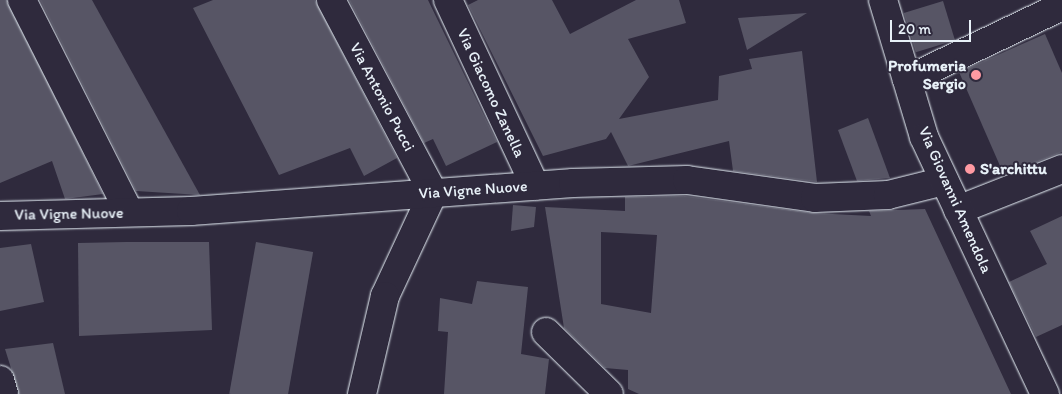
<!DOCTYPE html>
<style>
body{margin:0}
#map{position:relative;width:1062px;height:394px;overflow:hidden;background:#2f2a3d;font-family:Itim,sans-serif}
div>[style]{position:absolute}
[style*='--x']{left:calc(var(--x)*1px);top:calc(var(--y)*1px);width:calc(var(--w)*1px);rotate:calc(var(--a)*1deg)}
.building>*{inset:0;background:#575565;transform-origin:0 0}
.roads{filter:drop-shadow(0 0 1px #e8f1f8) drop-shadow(0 0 1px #e8f1f8)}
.street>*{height:28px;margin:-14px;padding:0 14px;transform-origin:14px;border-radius:14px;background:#2f2a3d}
.secondary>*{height:28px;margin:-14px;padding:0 14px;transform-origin:14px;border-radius:14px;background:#2f2a3d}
.dots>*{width:14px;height:14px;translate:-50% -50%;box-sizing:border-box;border:2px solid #2f2a3d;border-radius:50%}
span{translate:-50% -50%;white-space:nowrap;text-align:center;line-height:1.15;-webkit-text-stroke:4px #2f2a3d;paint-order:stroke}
.poi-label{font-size:16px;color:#e8f1f8;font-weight:700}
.right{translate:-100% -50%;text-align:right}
.left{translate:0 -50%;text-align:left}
.street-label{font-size:16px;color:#e8f1f8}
.scale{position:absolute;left:890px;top:20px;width:81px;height:22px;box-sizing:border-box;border:2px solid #e8f1f8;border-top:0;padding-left:6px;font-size:15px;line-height:18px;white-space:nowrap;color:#e8f1f8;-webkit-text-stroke:4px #2f2a3d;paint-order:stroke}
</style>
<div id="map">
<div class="building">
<div style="clip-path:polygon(0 0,7px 0,103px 194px,65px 199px,52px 161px,0 183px)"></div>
<div style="clip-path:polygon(40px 0,92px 0,200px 195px,136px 191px)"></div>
<div style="clip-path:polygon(213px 0,315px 0,397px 158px,364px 176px,350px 148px,279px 175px,193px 8px)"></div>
<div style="clip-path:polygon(349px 0,428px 0,497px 142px,446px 166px,433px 139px,424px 143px)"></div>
<div style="clip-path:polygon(478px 0,552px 0,570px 34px,636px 0,679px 0,686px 23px,628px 39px,649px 77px,619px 119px,718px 100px,719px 76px,752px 69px,749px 59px,802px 51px,817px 182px,733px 171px,729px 141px,628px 166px,611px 132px,606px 139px,543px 156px,468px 5px)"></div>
<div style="left:943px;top:1px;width:41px;height:41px;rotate:73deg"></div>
<div style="clip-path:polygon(807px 13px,747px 50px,738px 18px)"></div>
<div style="clip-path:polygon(1045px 34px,1062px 73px,1062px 152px,1004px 175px,959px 72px)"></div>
<div style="clip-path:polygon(868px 118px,890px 178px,857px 181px,838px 130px)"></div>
<div style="clip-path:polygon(evenodd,686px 196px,813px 213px,871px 216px,869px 211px,925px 209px,1011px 394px,639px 394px,628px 389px,628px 370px,605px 368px,564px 328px,545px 207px,625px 211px,625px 197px,686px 196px,601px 232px,657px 235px,651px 313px,601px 304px,601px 232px)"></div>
<div style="clip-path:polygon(513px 205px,536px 207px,534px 227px,511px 231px)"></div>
<div style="clip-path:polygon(1062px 216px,1062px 325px,1036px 337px,1009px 282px,1047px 264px,1030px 231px)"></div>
<div style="clip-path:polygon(126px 242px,209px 242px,212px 330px,79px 336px,78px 243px)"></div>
<div style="left:256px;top:242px;width:58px;height:154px;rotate:10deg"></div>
<div style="clip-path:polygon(31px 244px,44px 302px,0 311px,0 248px)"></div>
<div style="clip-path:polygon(477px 281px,528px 287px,521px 354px,549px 359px,545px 394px,444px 394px,448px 332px,438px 331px,440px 298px,472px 304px)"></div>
<div style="clip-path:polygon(53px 343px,65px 394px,19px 394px,5px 349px)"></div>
</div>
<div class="roads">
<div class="street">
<div style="--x:22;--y:0;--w:237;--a:63.2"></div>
<div style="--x:331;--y:0;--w:218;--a:62.1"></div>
<div style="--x:433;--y:193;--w:114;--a:115"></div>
<div style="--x:385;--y:296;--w:101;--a:103.2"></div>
<div style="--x:448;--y:0;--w:205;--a:64.9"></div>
<div style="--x:907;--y:80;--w:172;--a:-25.5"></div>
<div style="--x:958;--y:210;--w:112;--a:-21.5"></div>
<div style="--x:0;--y:216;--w:191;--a:-1.5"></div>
<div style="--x:191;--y:211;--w:383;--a:-4.2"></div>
<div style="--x:573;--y:183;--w:114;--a:-1.5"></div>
<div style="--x:687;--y:180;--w:129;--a:8"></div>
<div style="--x:815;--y:198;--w:73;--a:-2.4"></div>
<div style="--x:888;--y:195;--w:58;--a:-14"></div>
<div style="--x:546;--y:332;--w:88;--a:44.5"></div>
<div style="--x:0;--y:380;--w:15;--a:74"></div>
</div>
<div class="secondary">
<div style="--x:883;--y:0;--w:143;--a:73.3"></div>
<div style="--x:924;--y:137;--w:284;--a:64.8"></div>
</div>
</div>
<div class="dots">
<div style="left:976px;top:75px;background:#ff9aa2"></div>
<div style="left:970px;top:169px;background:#ff9aa2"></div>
</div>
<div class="poi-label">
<span class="right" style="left:966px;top:75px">Profumeria<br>Sergio</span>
<span class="left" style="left:980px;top:169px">S'archittu</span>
</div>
<div class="street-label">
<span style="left:491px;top:93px;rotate:65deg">Via Giacomo Zanella</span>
<span style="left:382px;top:97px;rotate:62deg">Via Antonio Pucci</span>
<span style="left:473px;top:190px;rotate:-4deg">Via Vigne Nuove</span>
<span style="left:955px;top:200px;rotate:66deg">Via Giovanni Amendola</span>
<span style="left:69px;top:214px;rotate:-1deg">Via Vigne Nuove</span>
</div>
<div class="scale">20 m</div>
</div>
